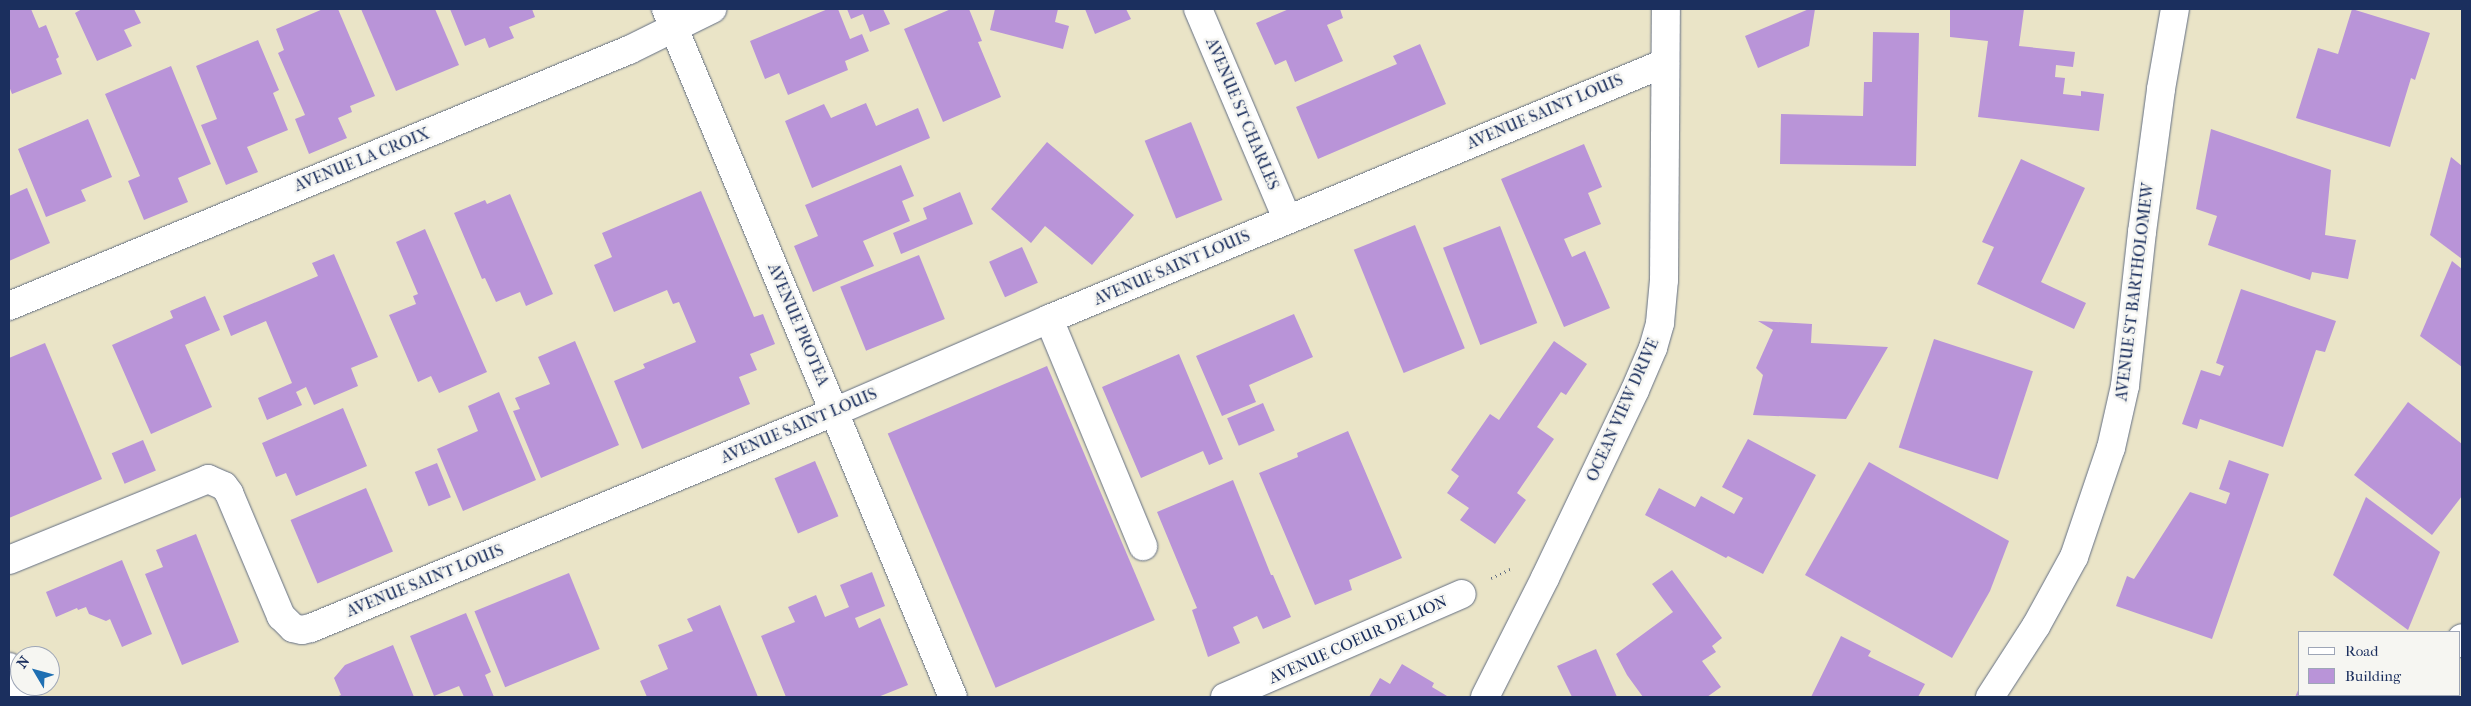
<!DOCTYPE html>
<style>
body{margin:0}
#map{position:relative;width:2471px;height:706px;overflow:hidden;background:#eae4c7;font-family:"IM FELL French Canon",serif}
div>[style]{position:absolute}
[style*='--x']{left:calc(var(--x)*1px);top:calc(var(--y)*1px);width:calc(var(--w)*1px);rotate:calc(var(--a)*1deg)}
.building>*{inset:0;background:#b994d8;transform-origin:0 0}
.path>*{height:3px;margin-top:-1.5px;transform-origin:0;background:repeating-linear-gradient(90deg,#636e83 0 1px,transparent 0 5px)}
.roads{filter:drop-shadow(0 0 1px #636e83) drop-shadow(0 0 1px #636e83)}
.minor>*{height:28px;margin:-14px;padding:0 14px;transform-origin:14px;border-radius:14px;background:#fff}
span{translate:-50% -50%;white-space:nowrap;text-align:center;line-height:1.15;-webkit-text-stroke:5px #f6f6f2;paint-order:stroke}
.street-label{font-size:16px;color:#1b2f5e}
.frame{position:absolute;inset:0;border:10px solid #1b2f5e;pointer-events:none}
.legend{position:absolute;left:2298px;top:631px;width:162px;height:65px;box-sizing:border-box;background:#f6f6f2;border:1px solid #9ea6b7;margin:0;padding:6px 9px;list-style:none;font-size:15px;color:#1b2f5e}
.legend li{display:flex;align-items:center;gap:10px;height:25px}
.legend b{width:25px;border:1px solid #9ea6b7}
.north{position:absolute;left:10px;top:646px;width:50px;height:50px;box-sizing:border-box;background:#f6f6f2;border:1px solid #9ea6b7;border-radius:50%;rotate:307deg;font-size:14px;font-weight:700;line-height:20px;text-align:center;color:#1b2f5e}
.north::after{content:'';display:block;margin:auto;width:18px;height:22px;background:#1f6fb2;clip-path:polygon(50% 0,100% 100%,50% 72%,0 100%)}
</style>
<div id="map">
<div class="building">
<div style="clip-path:polygon(9px 9px,31px 9px,39px 28px,46px 25px,59px 57px,56px 59px,62px 74px,12px 94px,9px 86px)"></div>
<div style="clip-path:polygon(82px 9px,134px 9px,141px 23px,124px 30px,132px 46px,97px 61px,75px 13px)"></div>
<div style="clip-path:polygon(323px 9px,338px 9px,375px 96px,350px 106px,352px 112px,338px 118px,347px 138px,309px 154px,295px 119px,305px 115px,278px 53px,284px 50px,276px 29px)"></div>
<div style="clip-path:polygon(361px 9px,435px 9px,459px 65px,396px 91px)"></div>
<div style="clip-path:polygon(450px 9px,532px 9px,535px 17px,509px 27px,514px 38px,489px 48px,485px 38px,465px 46px)"></div>
<div style="clip-path:polygon(828px 9px,838px 9px,850px 39px,862px 34px,869px 51px,845px 61px,848px 70px,788px 95px,779px 73px,765px 79px,750px 41px)"></div>
<div style="clip-path:polygon(847px 9px,883px 9px,890px 24px,870px 32px,863px 14px,851px 19px)"></div>
<div style="clip-path:polygon(951px 9px,969px 9px,982px 41px,978px 42px,1001px 97px,943px 122px,904px 29px)"></div>
<div style="clip-path:polygon(995px 9px,1058px 9px,1055px 22px,1069px 26px,1063px 49px,990px 30px)"></div>
<div style="clip-path:polygon(1085px 9px,1126px 9px,1131px 19px,1095px 34px)"></div>
<div style="clip-path:polygon(1289px 9px,1340px 9px,1343px 18px,1327px 25px,1343px 61px,1295px 82px,1286px 60px,1275px 65px,1256px 23px)"></div>
<div style="clip-path:polygon(1809px 9px,1815px 9px,1809px 46px,1758px 68px,1745px 36px)"></div>
<div style="clip-path:polygon(1950px 9px,2024px 9px,2019px 46px,2075px 52px,2073px 67px,2056px 65px,2055px 77px,2065px 78px,2063px 94px,2081px 96px,2081px 91px,2104px 94px,2099px 131px,1978px 117px,1988px 41px,1950px 37px)"></div>
<div style="clip-path:polygon(2352px 9px,2430px 33px,2415px 80px,2411px 78px,2390px 147px,2296px 118px,2318px 48px,2338px 54px)"></div>
<div style="clip-path:polygon(1873px 32px,1919px 33px,1916px 166px,1780px 164px,1781px 114px,1863px 116px,1864px 82px,1872px 82px)"></div>
<div style="clip-path:polygon(258px 40px,279px 90px,273px 93px,288px 130px,247px 147px,258px 172px,226px 185px,201px 125px,217px 119px,196px 66px)"></div>
<div style="clip-path:polygon(1420px 44px,1446px 104px,1318px 159px,1296px 107px,1397px 64px,1393px 56px)"></div>
<div style="clip-path:polygon(171px 66px,211px 164px,178px 178px,188px 202px,144px 220px,128px 181px,140px 176px,105px 94px)"></div>
<div style="clip-path:polygon(866px 103px,876px 126px,918px 108px,930px 138px,812px 188px,785px 121px,824px 104px,831px 118px)"></div>
<div style="clip-path:polygon(88px 119px,112px 177px,81px 190px,86px 201px,46px 217px,18px 149px)"></div>
<div style="left:1191px;top:122px;width:84px;height:50px;rotate:68deg"></div>
<div style="clip-path:polygon(2211px 129px,2331px 170px,2325px 235px,2356px 240px,2348px 279px,2312px 272px,2310px 280px,2208px 245px,2217px 216px,2196px 209px)"></div>
<div style="clip-path:polygon(1047px 142px,1134px 215px,1092px 265px,1045px 226px,1031px 243px,991px 209px)"></div>
<div style="clip-path:polygon(1584px 144px,1602px 187px,1588px 193px,1601px 224px,1564px 239px,1572px 257px,1585px 251px,1610px 308px,1564px 327px,1501px 179px)"></div>
<div style="clip-path:polygon(2451px 157px,2462px 166px,2462px 259px,2430px 235px)"></div>
<div style="clip-path:polygon(2021px 159px,2085px 188px,2041px 282px,2086px 303px,2074px 329px,1977px 284px,1994px 247px,1982px 242px)"></div>
<div style="clip-path:polygon(901px 165px,914px 196px,902px 201px,910px 221px,863px 241px,874px 266px,813px 292px,794px 246px,818px 236px,805px 205px)"></div>
<div style="clip-path:polygon(27px 188px,50px 243px,9px 261px,9px 196px)"></div>
<div style="clip-path:polygon(701px 191px,754px 317px,763px 314px,775px 344px,750px 354px,757px 370px,739px 377px,750px 404px,642px 449px,614px 381px,645px 368px,643px 364px,696px 342px,679px 302px,673px 304px,667px 290px,614px 312px,594px 265px,612px 257px,602px 233px)"></div>
<div style="clip-path:polygon(960px 192px,973px 224px,901px 254px,893px 233px,927px 219px,923px 208px)"></div>
<div style="clip-path:polygon(510px 194px,553px 294px,526px 306px,520px 292px,496px 302px,485px 278px,482px 279px,454px 213px,485px 200px,487px 204px)"></div>
<div style="left:1415px;top:225px;width:133px;height:66px;rotate:68deg"></div>
<div style="left:1500px;top:226px;width:104px;height:61px;rotate:69deg"></div>
<div style="clip-path:polygon(425px 229px,487px 372px,439px 393px,431px 376px,418px 382px,389px 315px,416px 304px,413px 296px,418px 294px,396px 242px)"></div>
<div style="left:1022px;top:247px;width:39px;height:36px;rotate:66deg"></div>
<div style="clip-path:polygon(334px 254px,378px 357px,351px 368px,358px 386px,314px 405px,306px 387px,296px 392px,302px 405px,267px 420px,258px 398px,292px 383px,266px 321px,231px 336px,223px 316px,318px 276px,312px 263px)"></div>
<div style="left:919px;top:255px;width:69px;height:85px;rotate:68deg"></div>
<div style="clip-path:polygon(2452px 261px,2462px 269px,2462px 367px,2420px 336px)"></div>
<div style="clip-path:polygon(2241px 289px,2336px 321px,2325px 352px,2316px 350px,2283px 447px,2200px 419px,2197px 429px,2182px 424px,2201px 370px,2220px 376px,2224px 366px,2216px 363px)"></div>
<div style="clip-path:polygon(205px 296px,220px 330px,185px 345px,212px 407px,151px 434px,112px 345px,173px 318px,170px 311px)"></div>
<div style="clip-path:polygon(1294px 314px,1313px 357px,1249px 385px,1256px 402px,1222px 416px,1196px 356px)"></div>
<div style="clip-path:polygon(1758px 321px,1812px 324px,1811px 343px,1888px 347px,1846px 419px,1753px 415px,1763px 375px,1756px 368px,1773px 330px)"></div>
<div style="left:1934px;top:339px;width:104px;height:114px;rotate:18deg"></div>
<div style="clip-path:polygon(575px 341px,619px 445px,541px 478px,513px 411px,520px 409px,515px 398px,550px 384px,538px 357px)"></div>
<div style="clip-path:polygon(1554px 341px,1587px 364px,1566px 395px,1561px 392px,1537px 427px,1554px 439px,1517px 493px,1526px 500px,1495px 544px,1460px 520px,1469px 508px,1447px 493px,1459px 476px,1451px 470px,1490px 414px,1499px 420px)"></div>
<div style="clip-path:polygon(45px 343px,102px 479px,9px 518px,9px 358px)"></div>
<div style="clip-path:polygon(1179px 354px,1223px 459px,1209px 465px,1203px 451px,1141px 478px,1102px 387px)"></div>
<div style="left:1047px;top:366px;width:276px;height:173px;rotate:67deg"></div>
<div style="clip-path:polygon(499px 392px,536px 480px,463px 511px,437px 449px,478px 431px,468px 406px)"></div>
<div style="clip-path:polygon(2408px 402px,2462px 444px,2462px 496px,2432px 535px,2354px 475px)"></div>
<div style="left:1263px;top:403px;width:30px;height:39px;rotate:67deg"></div>
<div style="clip-path:polygon(343px 408px,367px 466px,296px 496px,286px 473px,276px 477px,262px 443px)"></div>
<div style="clip-path:polygon(1348px 431px,1402px 558px,1349px 580px,1352px 590px,1315px 605px,1259px 473px,1298px 457px,1297px 453px)"></div>
<div style="clip-path:polygon(1748px 439px,1816px 475px,1763px 574px,1728px 556px,1726px 558px,1645px 515px,1659px 488px,1695px 507px,1701px 496px,1734px 514px,1743px 498px,1722px 487px)"></div>
<div style="left:143px;top:440px;width:33px;height:34px;rotate:67deg"></div>
<div style="clip-path:polygon(2229px 460px,2269px 474px,2212px 639px,2116px 606px,2127px 576px,2134px 579px,2190px 492px,2226px 504px,2230px 493px,2219px 489px)"></div>
<div style="left:815px;top:461px;width:60px;height:44px;rotate:67deg"></div>
<div style="clip-path:polygon(1869px 462px,2009px 541px,1990px 591px,1952px 658px,1805px 575px)"></div>
<div style="left:437px;top:463px;width:37px;height:24px;rotate:68deg"></div>
<div style="clip-path:polygon(1233px 480px,1271px 575px,1273px 575px,1291px 617px,1263px 629px,1257px 616px,1233px 627px,1240px 643px,1208px 657px,1192px 610px,1197px 608px,1157px 512px)"></div>
<div style="left:366px;top:488px;width:69px;height:82px;rotate:67deg"></div>
<div style="clip-path:polygon(2366px 497px,2440px 552px,2408px 630px,2333px 575px)"></div>
<div style="clip-path:polygon(196px 534px,239px 642px,182px 665px,145px 574px,163px 567px,156px 550px)"></div>
<div style="clip-path:polygon(122px 560px,152px 634px,122px 647px,110px 619px,106px 621px,89px 614px,86px 607px,78px 610px,77px 608px,56px 617px,46px 592px)"></div>
<div style="clip-path:polygon(1672px 570px,1722px 638px,1712px 646px,1716px 652px,1702px 661px,1721px 687px,1707px 697px,1643px 697px,1627px 675px,1616px 654px,1673px 612px,1652px 584px)"></div>
<div style="clip-path:polygon(872px 572px,885px 606px,855px 618px,859px 628px,880px 618px,908px 685px,878px 697px,786px 697px,761px 636px,795px 622px,788px 607px,816px 595px,825px 617px,849px 607px,840px 585px)"></div>
<div style="left:569px;top:573px;width:82px;height:102px;rotate:68deg"></div>
<div style="clip-path:polygon(720px 605px,758px 697px,647px 697px,640px 681px,668px 669px,658px 645px,693px 631px,687px 619px)"></div>
<div style="clip-path:polygon(466px 613px,491px 672px,485px 675px,494px 697px,464px 697px,459px 686px,434px 696px,410px 636px)"></div>
<div style="clip-path:polygon(1841px 636px,1871px 651px,1868px 656px,1925px 684px,1918px 697px,1811px 697px)"></div>
<div style="clip-path:polygon(393px 645px,414px 697px,336px 697px,341px 695px,334px 678px,345px 665px)"></div>
<div style="clip-path:polygon(1596px 649px,1617px 697px,1572px 697px,1557px 666px)"></div>
<div style="clip-path:polygon(1402px 664px,1434px 683px,1432px 687px,1447px 696px,1446px 697px,1369px 697px,1380px 678px,1390px 684px)"></div>
<div style="clip-path:polygon(2300px 686px,2300px 695px,2379px 695px,2378px 697px,2295px 697px)"></div>
</div>
<div class="path">
<div style="--x:1491;--y:578;--w:23;--a:-25"></div>
</div>
<div class="roads">
<div class="minor">
<div style="--x:666;--y:9;--w:745;--a:67.36"></div>
<div style="--x:1198;--y:9;--w:228;--a:67"></div>
<div style="--x:9;--y:306;--w:671;--a:-22.44"></div>
<div style="--x:629;--y:50;--w:93;--a:-26.3"></div>
<div style="--x:1049;--y:319;--w:246;--a:67.5"></div>
<div style="--x:9;--y:560;--w:215;--a:-22.1"></div>
<div style="--x:208;--y:479;--w:17;--a:24"></div>
<div style="--x:224;--y:486;--w:9;--a:54"></div>
<div style="--x:229;--y:493;--w:134;--a:67.1"></div>
<div style="--x:281;--y:616;--w:17;--a:45"></div>
<div style="--x:293;--y:628;--w:9;--a:13"></div>
<div style="--x:302;--y:630;--w:9;--a:-13"></div>
<div style="--x:311;--y:628;--w:566;--a:-22.44"></div>
<div style="--x:834;--y:412;--w:234;--a:-23.4"></div>
<div style="--x:1049;--y:319;--w:667;--a:-22.57"></div>
<div style="--x:2460;--y:643;--w:5;--a:-68"></div>
<div style="--x:9;--y:667;--w:32;--a:70"></div>
<div style="--x:1225;--y:697;--w:258;--a:-23.5"></div>
<div style="--x:1485;--y:697;--w:133;--a:-63.2"></div>
<div style="--x:1545;--y:578;--w:208;--a:-64.4"></div>
<div style="--x:1635;--y:390;--w:46;--a:-66.8"></div>
<div style="--x:1653;--y:348;--w:26;--a:-74"></div>
<div style="--x:1660;--y:323;--w:43;--a:-84.7"></div>
<div style="--x:1664;--y:280;--w:271;--a:-89.6"></div>
<div style="--x:1990;--y:697;--w:85;--a:-57.1"></div>
<div style="--x:2036;--y:626;--w:79;--a:-61.2"></div>
<div style="--x:2074;--y:557;--w:115;--a:-71.3"></div>
<div style="--x:2111;--y:448;--w:64;--a:-77.3"></div>
<div style="--x:2125;--y:386;--w:155;--a:-83.7"></div>
<div style="--x:2142;--y:232;--w:144;--a:-82.4"></div>
<div style="--x:2161;--y:89;--w:81;--a:-80.1"></div>
<div style="--x:2434;--y:697;--w:2;--a:-63"></div>
</div>
</div>
<div class="street-label">
<span style="left:1545px;top:112px;rotate:-23deg">AVENUE SAINT LOUIS</span>
<span style="left:1242px;top:114px;rotate:67deg">AVENUE ST CHARLES</span>
<span style="left:362px;top:160px;rotate:-22deg">AVENUE LA CROIX</span>
<span style="left:1172px;top:268px;rotate:-23deg">AVENUE SAINT LOUIS</span>
<span style="left:2135px;top:292px;rotate:-83deg">AVENUE ST BARTHOLOMEW</span>
<span style="left:798px;top:325px;rotate:67deg">AVENUE PROTEA</span>
<span style="left:1623px;top:410px;rotate:-66deg">OCEAN VIEW DRIVE</span>
<span style="left:799px;top:426px;rotate:-23deg">AVENUE SAINT LOUIS</span>
<span style="left:425px;top:581px;rotate:-22deg">AVENUE SAINT LOUIS</span>
<span style="left:1358px;top:640px;rotate:-24deg">AVENUE COEUR DE LION</span>
</div>
<div class="frame"></div>
<ul class="legend">
<li><b style="height:6px;background:#fff"></b>Road</li>
<li><b style="height:14px;background:#b994d8"></b>Building</li>
</ul>
<div class="north">N</div>
</div>
